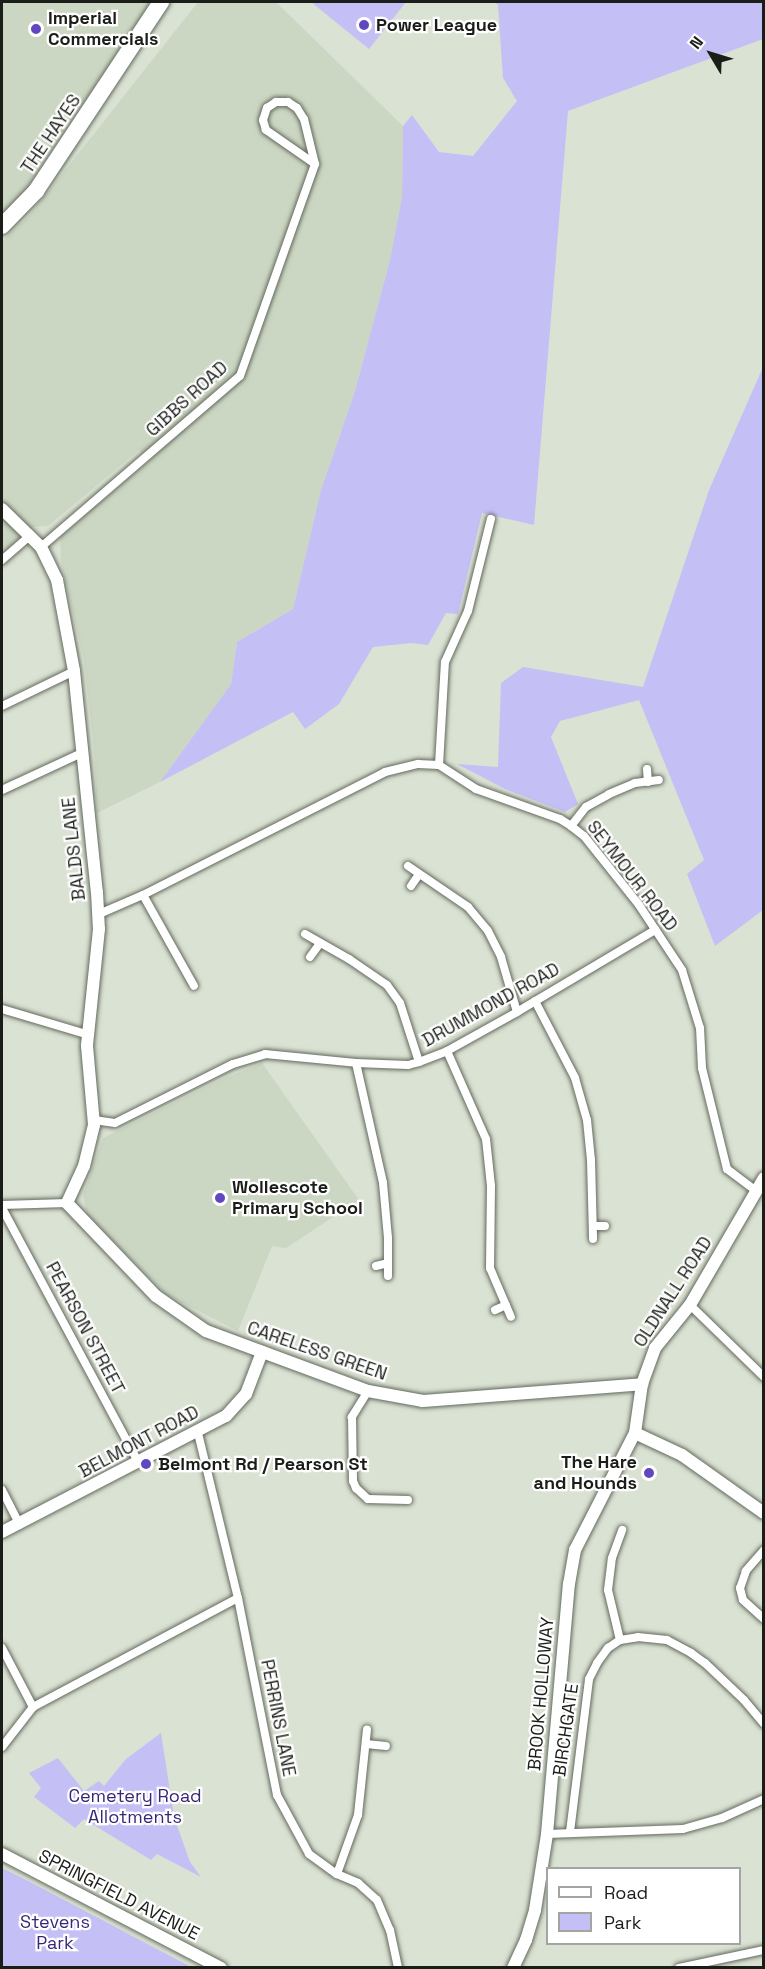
<!DOCTYPE html>
<style>
body{margin:0}
#map{position:relative;width:765px;height:1969px;overflow:hidden;background:#dae2d3;font-family:"Space Grotesk",sans-serif}
div>[style]{position:absolute}
[style*='--x']{left:calc(var(--x)*1px);top:calc(var(--y)*1px);width:calc(var(--w)*1px);rotate:calc(var(--a)*1deg)}
.built>*{inset:0;background:#ccd7c3}
.green>*{inset:0;background:#c4c0f5}
.roads{filter:drop-shadow(0 0 2px #636a5e) drop-shadow(0 0 2px #636a5e)}
.street>*{height:8px;margin:-4px;padding:0 4px;transform-origin:4px;border-radius:4px;background:#fff}
.secondary>*{height:12px;margin:-6px;padding:0 6px;transform-origin:6px;border-radius:6px;background:#fff}
.highway>*{height:16px;margin:-8px;padding:0 8px;transform-origin:8px;border-radius:8px;background:#fff}
.dots>*{width:16px;height:16px;translate:-50% -50%;box-sizing:border-box;border:3px solid #fff;border-radius:50%}
span{translate:-50% -50%;white-space:nowrap;text-align:center;line-height:1.15;-webkit-text-stroke:4.5px #fff;paint-order:stroke}
.poi-label{font-size:18px;color:#1a1d18;font-weight:700}
.left{translate:0 -50%;text-align:left}
.right{translate:-100% -50%;text-align:right}
.street-label{font-size:18px;color:#1a1d18}
.park-label{font-size:18px;color:#382776}
.frame{position:absolute;inset:0;border:3px solid #1a1d18;pointer-events:none}
.legend{position:absolute;left:546px;top:1867px;width:195px;height:78px;box-sizing:border-box;background:#fff;border:2px solid #a3a5a3;margin:0;padding:8px 10px;list-style:none;font-size:18px;color:#1a1d18}
.legend li{display:flex;align-items:center;gap:12px;height:30px}
.legend b{width:30px;border:2px solid #a3a5a3}
.north{position:absolute;left:681px;top:24px;width:60px;height:60px;-webkit-text-stroke:4px #fff;paint-order:stroke;rotate:308deg;font-size:16px;font-weight:700;line-height:24px;text-align:center;color:#1a1d18}
.north::after{content:'';display:block;margin:auto;width:21px;height:27px;background:#1a1d18;clip-path:polygon(50% 0,100% 100%,50% 72%,0 100%)}
</style>
<div id="map">
<div class="built">
<div style="clip-path:polygon(2px 2px,151px 2px,26px 190px,2px 215px)"></div>
<div style="clip-path:polygon(198px 2px,276px 2px,403px 126px,402px 197px,390px 260px,355px 391px,321px 490px,293px 609px,237px 642px,231px 684px,160px 782px,97px 813px,94px 751px,84px 661px,61px 561px,60px 537px,149px 461px,139px 450px,48px 526px,33px 527px,2px 554px,2px 241px,29px 216px)"></div>
<div style="clip-path:polygon(262px 1063px,359px 1200px,286px 1248px,272px 1246px,238px 1331px,167px 1295px,87px 1214px,83px 1195px,103px 1138px,225px 1078px)"></div>
</div>
<div class="green">
<div style="clip-path:polygon(311px 2px,406px 2px,369px 49px)"></div>
<div style="clip-path:polygon(494px 2px,763px 2px,763px 39px,568px 111px,534px 525px,482px 513px,458px 614px,446px 613px,428px 645px,411px 643px,373px 647px,339px 704px,305px 729px,293px 712px,160px 782px,231px 684px,237px 642px,293px 609px,321px 490px,355px 391px,390px 260px,402px 197px,403px 126px,412px 115px,439px 152px,473px 156px,517px 101px,503px 78px,498px 5px)"></div>
<div style="clip-path:polygon(763px 367px,763px 910px,715px 946px,687px 874px,704px 860px,639px 700px,560px 721px,551px 737px,578px 804px,565px 812px,505px 789px,457px 764px,498px 767px,501px 683px,523px 667px,643px 687px,709px 490px)"></div>
<div style="clip-path:polygon(161px 1733px,174px 1817px,190px 1862px,201px 1877px,157px 1854px,151px 1860px,84px 1819px,75px 1828px,34px 1797px,41px 1788px,29px 1773px,58px 1758px,84px 1791px,99px 1781px,104px 1786px,126px 1759px)"></div>
<div style="clip-path:polygon(2px 1868px,32px 1883px,191px 1967px,2px 1967px)"></div>
</div>
<div class="roads">
<div class="street">
<div style="--x:41;--y:547;--w:262;--a:-40.7"></div>
<div style="--x:240;--y:376;--w:225;--a:-70.5"></div>
<div style="--x:315;--y:164;--w:60;--a:-145.2"></div>
<div style="--x:266;--y:130;--w:10;--a:-107"></div>
<div style="--x:263;--y:120;--w:13;--a:-72"></div>
<div style="--x:267;--y:108;--w:11;--a:-34"></div>
<div style="--x:276;--y:102;--w:12;--a:0"></div>
<div style="--x:288;--y:102;--w:11;--a:34"></div>
<div style="--x:297;--y:108;--w:13;--a:58"></div>
<div style="--x:304;--y:119;--w:46;--a:76.3"></div>
<div style="--x:2;--y:560;--w:38;--a:-41"></div>
<div style="--x:2;--y:706;--w:80;--a:-25.9"></div>
<div style="--x:439;--y:765;--w:103;--a:-86.7"></div>
<div style="--x:445;--y:662;--w:56;--a:-65.7"></div>
<div style="--x:468;--y:611;--w:95;--a:-76"></div>
<div style="--x:647;--y:769;--w:13;--a:86"></div>
<div style="--x:2;--y:790;--w:90;--a:-24.9"></div>
<div style="--x:571;--y:826;--w:24;--a:-52"></div>
<div style="--x:586;--y:807;--w:26;--a:-29"></div>
<div style="--x:609;--y:794;--w:28;--a:-23"></div>
<div style="--x:635;--y:783;--w:24;--a:-7"></div>
<div style="--x:408;--y:866;--w:73;--a:34.3"></div>
<div style="--x:468;--y:907;--w:31;--a:50"></div>
<div style="--x:488;--y:931;--w:29;--a:63"></div>
<div style="--x:501;--y:957;--w:57;--a:73.8"></div>
<div style="--x:411;--y:886;--w:14;--a:-56"></div>
<div style="--x:143;--y:895;--w:104;--a:60.7"></div>
<div style="--x:99;--y:914;--w:48;--a:-23.4"></div>
<div style="--x:143;--y:895;--w:271;--a:-26.9"></div>
<div style="--x:385;--y:772;--w:34;--a:-14"></div>
<div style="--x:418;--y:764;--w:21;--a:3"></div>
<div style="--x:439;--y:765;--w:44;--a:33"></div>
<div style="--x:476;--y:789;--w:89;--a:19.7"></div>
<div style="--x:560;--y:819;--w:13;--a:32"></div>
<div style="--x:571;--y:826;--w:16;--a:38"></div>
<div style="--x:584;--y:836;--w:88;--a:51.4"></div>
<div style="--x:639;--y:905;--w:78;--a:56.5"></div>
<div style="--x:682;--y:970;--w:61;--a:72.8"></div>
<div style="--x:700;--y:1028;--w:40;--a:87.1"></div>
<div style="--x:702;--y:1068;--w:104;--a:76.1"></div>
<div style="--x:727;--y:1169;--w:36;--a:37"></div>
<div style="--x:305;--y:934;--w:51;--a:29.6"></div>
<div style="--x:349;--y:959;--w:46;--a:34.4"></div>
<div style="--x:387;--y:985;--w:22;--a:54"></div>
<div style="--x:400;--y:1003;--w:62;--a:72.1"></div>
<div style="--x:310;--y:957;--w:17;--a:-54"></div>
<div style="--x:535;--y:1001;--w:87;--a:62.5"></div>
<div style="--x:575;--y:1078;--w:44;--a:74.1"></div>
<div style="--x:587;--y:1120;--w:40;--a:84.3"></div>
<div style="--x:591;--y:1160;--w:79;--a:88.5"></div>
<div style="--x:2;--y:1009;--w:91;--a:16.6"></div>
<div style="--x:447;--y:1051;--w:96;--a:66.1"></div>
<div style="--x:486;--y:1139;--w:47;--a:83.9"></div>
<div style="--x:491;--y:1186;--w:82;--a:90.7"></div>
<div style="--x:490;--y:1268;--w:53;--a:66.8"></div>
<div style="--x:356;--y:1063;--w:123;--a:77.3"></div>
<div style="--x:383;--y:1183;--w:55;--a:84.8"></div>
<div style="--x:388;--y:1238;--w:38;--a:90"></div>
<div style="--x:94;--y:1120;--w:21;--a:8"></div>
<div style="--x:115;--y:1123;--w:132;--a:-26.6"></div>
<div style="--x:233;--y:1064;--w:34;--a:-17"></div>
<div style="--x:265;--y:1054;--w:91;--a:5.6"></div>
<div style="--x:356;--y:1063;--w:52;--a:2.2"></div>
<div style="--x:408;--y:1065;--w:11;--a:-15"></div>
<div style="--x:419;--y:1062;--w:30;--a:-21"></div>
<div style="--x:447;--y:1051;--w:80;--a:-29.1"></div>
<div style="--x:517;--y:1012;--w:161;--a:-30.7"></div>
<div style="--x:2;--y:1205;--w:65;--a:-1.8"></div>
<div style="--x:2;--y:1208;--w:289;--a:61.8"></div>
<div style="--x:594;--y:1226;--w:11;--a:0"></div>
<div style="--x:376;--y:1266;--w:12;--a:-14"></div>
<div style="--x:690;--y:1305;--w:103;--a:44.2"></div>
<div style="--x:495;--y:1310;--w:12;--a:-24"></div>
<div style="--x:368;--y:1391;--w:31;--a:122"></div>
<div style="--x:352;--y:1417;--w:64;--a:89.1"></div>
<div style="--x:353;--y:1481;--w:8;--a:67"></div>
<div style="--x:356;--y:1488;--w:16;--a:43"></div>
<div style="--x:368;--y:1499;--w:40;--a:1.4"></div>
<div style="--x:198;--y:1433;--w:170;--a:76.4"></div>
<div style="--x:238;--y:1598;--w:201;--a:78.8"></div>
<div style="--x:277;--y:1795;--w:67;--a:61.5"></div>
<div style="--x:309;--y:1854;--w:34;--a:36"></div>
<div style="--x:337;--y:1874;--w:23;--a:23"></div>
<div style="--x:358;--y:1883;--w:25;--a:42"></div>
<div style="--x:377;--y:1900;--w:33;--a:67"></div>
<div style="--x:390;--y:1930;--w:39;--a:78"></div>
<div style="--x:2;--y:1490;--w:39;--a:63"></div>
<div style="--x:764;--y:1550;--w:28;--a:131"></div>
<div style="--x:746;--y:1571;--w:18;--a:109"></div>
<div style="--x:740;--y:1588;--w:12;--a:76"></div>
<div style="--x:743;--y:1600;--w:28;--a:42"></div>
<div style="--x:620;--y:1640;--w:51;--a:-103.5"></div>
<div style="--x:608;--y:1590;--w:32;--a:-83"></div>
<div style="--x:612;--y:1558;--w:30;--a:-70"></div>
<div style="--x:2;--y:1648;--w:67;--a:62.3"></div>
<div style="--x:366;--y:1744;--w:20;--a:6"></div>
<div style="--x:2;--y:1747;--w:51;--a:-52.2"></div>
<div style="--x:33;--y:1707;--w:232;--a:-28"></div>
<div style="--x:570;--y:1832;--w:154;--a:-82.9"></div>
<div style="--x:589;--y:1679;--w:18;--a:-63"></div>
<div style="--x:597;--y:1663;--w:19;--a:-54"></div>
<div style="--x:608;--y:1648;--w:14;--a:-34"></div>
<div style="--x:620;--y:1640;--w:18;--a:-9"></div>
<div style="--x:638;--y:1637;--w:29;--a:6"></div>
<div style="--x:667;--y:1640;--w:27;--a:28"></div>
<div style="--x:691;--y:1653;--w:17;--a:36"></div>
<div style="--x:705;--y:1663;--w:54;--a:43.5"></div>
<div style="--x:744;--y:1700;--w:31;--a:50"></div>
<div style="--x:547;--y:1834;--w:136;--a:-2.1"></div>
<div style="--x:683;--y:1829;--w:41;--a:-15.8"></div>
<div style="--x:722;--y:1818;--w:46;--a:-24.3"></div>
<div style="--x:337;--y:1874;--w:63;--a:-70.4"></div>
<div style="--x:358;--y:1815;--w:86;--a:-84"></div>
<div style="--x:679;--y:1968;--w:87;--a:-12"></div>
</div>
<div class="secondary">
<div style="--x:2;--y:509;--w:54;--a:44.3"></div>
<div style="--x:41;--y:547;--w:37;--a:64"></div>
<div style="--x:57;--y:580;--w:93;--a:79.4"></div>
<div style="--x:74;--y:671;--w:222;--a:84.1"></div>
<div style="--x:97;--y:892;--w:37;--a:87"></div>
<div style="--x:99;--y:929;--w:118;--a:95.9"></div>
<div style="--x:87;--y:1046;--w:79;--a:84.9"></div>
<div style="--x:94;--y:1125;--w:42;--a:103.7"></div>
<div style="--x:84;--y:1166;--w:41;--a:114.7"></div>
<div style="--x:67;--y:1203;--w:129;--a:46.3"></div>
<div style="--x:156;--y:1296;--w:61;--a:35"></div>
<div style="--x:206;--y:1331;--w:173;--a:20.3"></div>
<div style="--x:368;--y:1391;--w:56;--a:10.3"></div>
<div style="--x:423;--y:1401;--w:220;--a:-4.4"></div>
<div style="--x:635;--y:1433;--w:52;--a:25.1"></div>
<div style="--x:682;--y:1455;--w:100;--a:35.3"></div>
<div style="--x:2;--y:1532;--w:252;--a:-27.4"></div>
<div style="--x:226;--y:1416;--w:30;--a:-48"></div>
<div style="--x:246;--y:1394;--w:45;--a:-69.1"></div>
<div style="--x:2;--y:1854;--w:247;--a:27.5"></div>
<div style="--x:513;--y:1968;--w:31;--a:-65"></div>
<div style="--x:526;--y:1940;--w:31;--a:-73"></div>
<div style="--x:535;--y:1910;--w:77;--a:-81"></div>
<div style="--x:547;--y:1834;--w:251;--a:-85"></div>
<div style="--x:569;--y:1584;--w:35;--a:-80"></div>
<div style="--x:575;--y:1550;--w:131;--a:-62.9"></div>
<div style="--x:635;--y:1433;--w:49;--a:-81.9"></div>
<div style="--x:642;--y:1384;--w:38;--a:-70"></div>
<div style="--x:655;--y:1348;--w:55;--a:-50.9"></div>
<div style="--x:690;--y:1305;--w:147;--a:-59.8"></div>
</div>
<div class="highway">
<div style="--x:2;--y:226;--w:49;--a:-45.8"></div>
<div style="--x:36;--y:191;--w:227;--a:-56.5"></div>
</div>
</div>
<div class="dots">
<div style="left:364px;top:25px;background:#6147c0"></div>
<div style="left:36px;top:29px;background:#6147c0"></div>
<div style="left:220px;top:1198px;background:#6147c0"></div>
<div style="left:146px;top:1464px;background:#6147c0"></div>
<div style="left:649px;top:1473px;background:#6147c0"></div>
</div>
<div class="poi-label">
<span class="left" style="left:48px;top:29px">Imperial<br>Commercials</span>
<span class="left" style="left:376px;top:25px">Power League</span>
<span class="left" style="left:232px;top:1198px">Wollescote<br>Primary School</span>
<span class="right" style="left:637px;top:1473px">The Hare<br>and Hounds</span>
<span class="left" style="left:158px;top:1464px">Belmont Rd / Pearson St</span>
</div>
<div class="street-label">
<span style="left:51px;top:134px;rotate:-56deg">THE HAYES</span>
<span style="left:187px;top:399px;rotate:-42deg">GIBBS ROAD</span>
<span style="left:74px;top:849px;rotate:-96deg">BALDS LANE</span>
<span style="left:632px;top:876px;rotate:52deg">SEYMOUR ROAD</span>
<span style="left:491px;top:1005px;rotate:-29deg">DRUMMOND ROAD</span>
<span style="left:673px;top:1292px;rotate:-57deg">OLDNALL ROAD</span>
<span style="left:85px;top:1328px;rotate:62deg">PEARSON STREET</span>
<span style="left:317px;top:1351px;rotate:19deg">CARELESS GREEN</span>
<span style="left:139px;top:1442px;rotate:-28deg">BELMONT ROAD</span>
<span style="left:541px;top:1694px;rotate:-85deg">BROOK HOLLOWAY</span>
<span style="left:278px;top:1718px;rotate:79deg">PERRINS LANE</span>
<span style="left:566px;top:1730px;rotate:-82deg">BIRCHGATE</span>
<span style="left:119px;top:1895px;rotate:27deg">SPRINGFIELD AVENUE</span>
</div>
<div class="park-label">
<span style="left:135px;top:1807px">Cemetery Road<br>Allotments</span>
<span style="left:55px;top:1933px">Stevens<br>Park</span>
</div>
<div class="frame"></div>
<ul class="legend">
<li><b style="height:8px;background:#fff"></b>Road</li>
<li><b style="height:16px;background:#c4c0f5"></b>Park</li>
</ul>
<div class="north">N</div>
</div>
